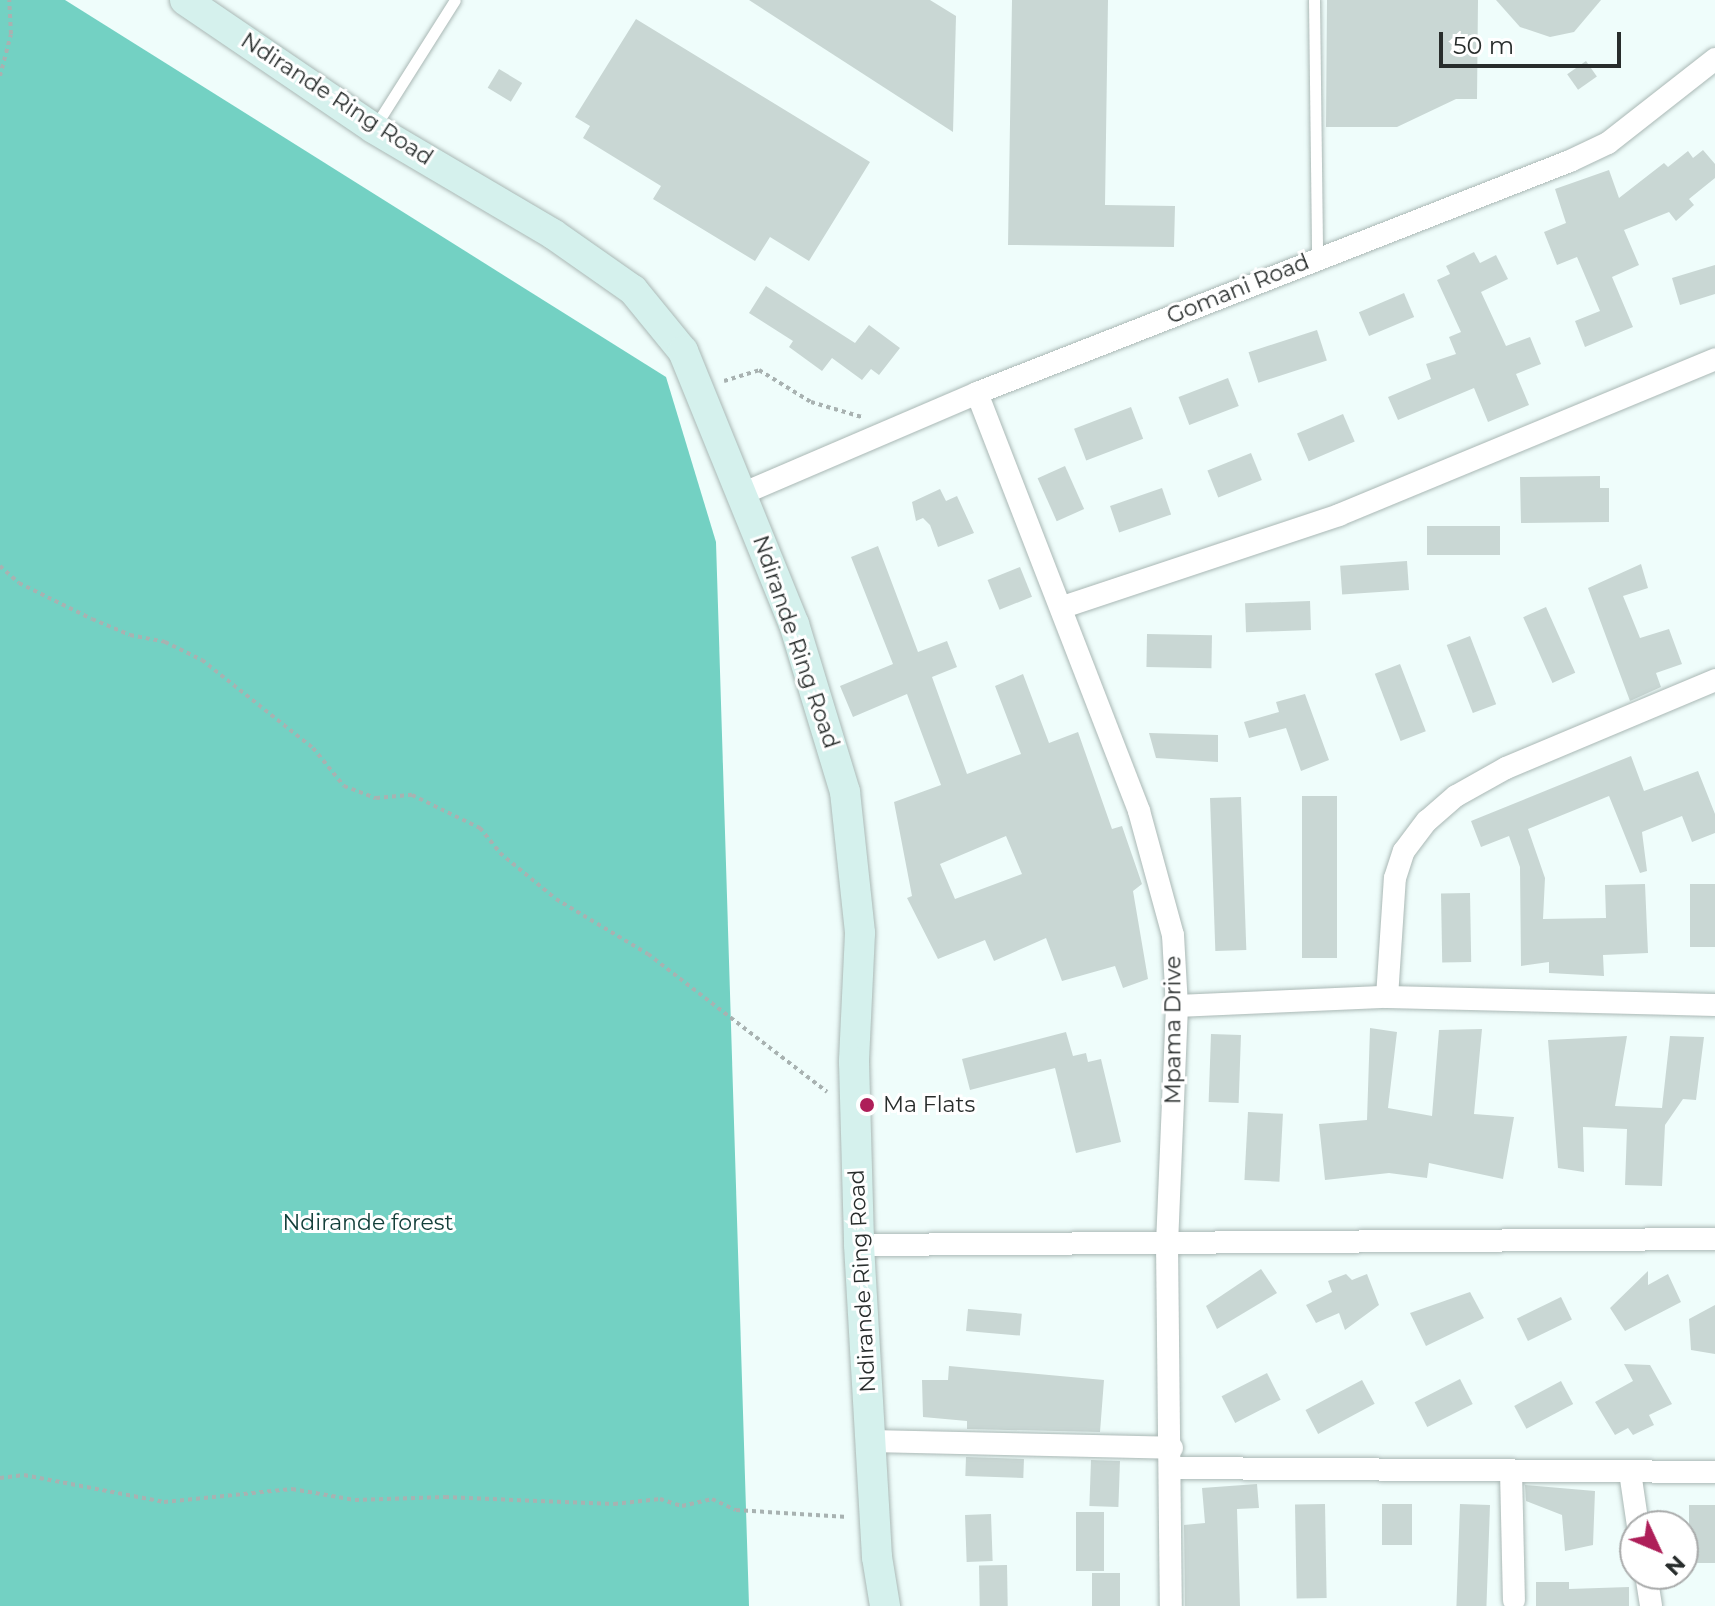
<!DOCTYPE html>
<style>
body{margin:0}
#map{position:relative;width:1715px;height:1606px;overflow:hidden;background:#effdfb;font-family:Montserrat,sans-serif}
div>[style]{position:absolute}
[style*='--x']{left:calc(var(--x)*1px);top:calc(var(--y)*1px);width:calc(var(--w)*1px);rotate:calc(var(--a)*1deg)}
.forest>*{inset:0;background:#73d1c3}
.building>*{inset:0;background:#c9d7d4;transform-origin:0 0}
.path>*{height:4px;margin-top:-2px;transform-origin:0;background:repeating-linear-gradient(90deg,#a8b2b1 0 4px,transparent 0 8px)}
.roads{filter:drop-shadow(0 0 2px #aab8b5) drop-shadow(0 0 2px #aab8b5)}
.lane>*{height:11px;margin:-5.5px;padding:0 5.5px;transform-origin:5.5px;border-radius:5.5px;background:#fff}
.street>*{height:22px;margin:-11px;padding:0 11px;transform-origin:11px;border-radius:11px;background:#fff}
.secondary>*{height:30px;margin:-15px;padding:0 15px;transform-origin:15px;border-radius:15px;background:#d5f1ed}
.dots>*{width:22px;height:22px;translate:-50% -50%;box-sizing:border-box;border:4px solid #fff;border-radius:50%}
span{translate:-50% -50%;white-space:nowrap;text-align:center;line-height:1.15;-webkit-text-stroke:6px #fff;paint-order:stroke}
.street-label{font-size:22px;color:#282d2c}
.poi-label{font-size:22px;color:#282d2c}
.left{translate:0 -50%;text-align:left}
.park-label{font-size:22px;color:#123e39}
.north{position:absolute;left:1619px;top:1510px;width:80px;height:80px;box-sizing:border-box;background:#fff;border:2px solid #a9abab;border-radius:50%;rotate:134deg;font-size:22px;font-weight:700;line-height:32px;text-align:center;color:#282d2c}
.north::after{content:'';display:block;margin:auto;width:28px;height:36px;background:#ae1f59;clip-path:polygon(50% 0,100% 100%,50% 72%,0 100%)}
.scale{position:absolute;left:1439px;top:32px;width:182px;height:36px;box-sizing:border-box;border:4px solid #282d2c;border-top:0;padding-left:10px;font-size:24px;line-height:28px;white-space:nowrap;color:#282d2c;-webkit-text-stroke:6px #fff;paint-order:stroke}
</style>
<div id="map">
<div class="forest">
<div style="clip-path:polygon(0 0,65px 0,666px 377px,716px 542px,749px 1606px,0 1606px)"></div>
</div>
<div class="building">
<div style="clip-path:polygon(749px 0,930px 0,956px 16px,953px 132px)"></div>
<div style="clip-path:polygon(1012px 0,1108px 0,1105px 205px,1175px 206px,1174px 247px,1008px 245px)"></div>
<div style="clip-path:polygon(1327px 0,1478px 0,1477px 99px,1456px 99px,1397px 127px,1326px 127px)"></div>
<div style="clip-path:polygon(1496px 0,1601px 0,1574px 32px,1550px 37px,1520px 27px)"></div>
<div style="clip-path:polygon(636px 19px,870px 162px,809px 261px,770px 237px,755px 261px,653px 199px,661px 186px,583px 138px,590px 126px,575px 117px)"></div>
<div style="left:1586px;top:61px;width:19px;height:23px;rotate:55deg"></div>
<div style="left:499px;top:69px;width:27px;height:22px;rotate:31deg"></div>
<div style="clip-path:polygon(1703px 150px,1715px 164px,1715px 178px,1689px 199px,1694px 205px,1676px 221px,1669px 212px,1624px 230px,1639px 265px,1612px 277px,1633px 327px,1585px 347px,1575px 321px,1600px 311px,1577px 257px,1557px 265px,1544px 232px,1566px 223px,1555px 189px,1609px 170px,1619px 198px,1664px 163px,1668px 167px,1688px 151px,1693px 158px)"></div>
<div style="clip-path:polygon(1474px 252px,1480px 263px,1496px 255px,1508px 279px,1481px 292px,1506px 346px,1530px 337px,1541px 364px,1516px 374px,1529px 405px,1488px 422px,1474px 388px,1398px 420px,1388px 397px,1431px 379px,1426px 364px,1456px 354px,1449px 337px,1461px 332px,1437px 280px,1450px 274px,1446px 266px)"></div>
<div style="clip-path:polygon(1715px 265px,1715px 294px,1680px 305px,1672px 278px)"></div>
<div style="clip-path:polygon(766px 286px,855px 343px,869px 325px,900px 348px,879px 375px,871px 369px,862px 380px,832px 358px,822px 371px,789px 347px,793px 341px,749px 313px)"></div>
<div style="left:1404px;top:293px;width:26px;height:49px;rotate:67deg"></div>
<div style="left:1317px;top:330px;width:32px;height:72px;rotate:72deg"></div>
<div style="left:1228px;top:378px;width:30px;height:53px;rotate:69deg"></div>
<div style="left:1131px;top:407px;width:34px;height:61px;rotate:69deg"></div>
<div style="left:1343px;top:414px;width:30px;height:50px;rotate:67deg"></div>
<div style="left:1251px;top:453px;width:29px;height:47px;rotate:68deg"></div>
<div style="left:1065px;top:466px;width:47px;height:30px;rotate:66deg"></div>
<div style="clip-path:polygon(1600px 476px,1600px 488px,1609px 488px,1609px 522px,1521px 523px,1520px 477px)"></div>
<div style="left:1162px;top:488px;width:28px;height:55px;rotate:71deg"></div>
<div style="clip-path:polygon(940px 489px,946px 501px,957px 496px,974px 533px,938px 547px,930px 525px,923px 518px,916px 521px,912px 502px)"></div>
<div style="left:1500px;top:526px;width:29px;height:73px;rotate:90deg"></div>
<div style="clip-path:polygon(evenodd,878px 546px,918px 652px,947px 641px,957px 667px,932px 677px,967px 774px,1021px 754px,995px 686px,1023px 674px,1049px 743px,1078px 732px,1112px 829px,1122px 826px,1142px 884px,1133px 891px,1148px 979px,1123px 988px,1115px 966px,1062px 981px,1046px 938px,994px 961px,985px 940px,938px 959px,907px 898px,912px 896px,894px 802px,941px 785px,907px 694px,853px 717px,840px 686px,893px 664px,851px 557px,878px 546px,1006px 836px,1022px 874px,955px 899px,940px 864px,1006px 836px)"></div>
<div style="left:1407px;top:561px;width:29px;height:67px;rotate:86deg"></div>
<div style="clip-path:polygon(1641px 564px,1648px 588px,1623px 596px,1640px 638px,1669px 629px,1682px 664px,1656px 673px,1661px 687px,1630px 701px,1588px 588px)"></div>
<div style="left:1020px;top:567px;width:32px;height:35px;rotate:68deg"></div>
<div style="left:1310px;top:601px;width:29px;height:65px;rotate:88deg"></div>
<div style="left:1546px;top:607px;width:72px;height:25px;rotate:66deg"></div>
<div style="left:1147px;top:634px;width:65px;height:33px;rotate:1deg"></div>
<div style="left:1470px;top:636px;width:73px;height:25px;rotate:69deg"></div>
<div style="left:1400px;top:664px;width:72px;height:27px;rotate:69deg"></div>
<div style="clip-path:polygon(1305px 694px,1329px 760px,1301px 771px,1286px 728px,1249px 738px,1244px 722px,1279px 712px,1276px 702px)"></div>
<div style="clip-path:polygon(1149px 733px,1218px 735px,1218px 762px,1156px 758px)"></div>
<div style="clip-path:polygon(1631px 756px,1644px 791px,1698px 771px,1715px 814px,1715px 833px,1692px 842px,1682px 816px,1642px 832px,1647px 871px,1640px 873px,1609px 796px,1528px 829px,1545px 878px,1543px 919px,1606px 918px,1605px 885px,1645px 884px,1648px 953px,1603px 955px,1604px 976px,1549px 973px,1549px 962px,1521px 966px,1520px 867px,1509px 836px,1481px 847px,1471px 821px)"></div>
<div style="left:1302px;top:796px;width:35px;height:162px"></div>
<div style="left:1241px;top:797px;width:153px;height:31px;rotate:88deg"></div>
<div style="left:1715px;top:884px;width:63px;height:25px;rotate:90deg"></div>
<div style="left:1470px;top:893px;width:69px;height:29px;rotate:89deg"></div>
<div style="clip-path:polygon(1370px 1028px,1397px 1032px,1388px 1108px,1432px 1116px,1439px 1030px,1482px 1029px,1474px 1114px,1514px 1117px,1503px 1179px,1429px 1163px,1427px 1178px,1389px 1173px,1325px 1180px,1319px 1124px,1367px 1120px)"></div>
<div style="clip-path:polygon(1066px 1032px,1073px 1056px,1086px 1053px,1088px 1062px,1101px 1059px,1121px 1142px,1076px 1153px,1055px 1068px,970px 1090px,962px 1059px)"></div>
<div style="left:1211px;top:1034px;width:30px;height:68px;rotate:2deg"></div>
<div style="clip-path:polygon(1627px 1036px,1615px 1106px,1662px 1108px,1670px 1036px,1704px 1037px,1696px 1100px,1683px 1099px,1665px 1125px,1662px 1186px,1625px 1185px,1627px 1129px,1583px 1127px,1584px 1172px,1558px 1168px,1548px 1040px)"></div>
<div style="left:1248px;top:1112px;width:35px;height:68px;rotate:3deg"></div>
<div style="clip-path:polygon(1261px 1269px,1277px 1293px,1217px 1329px,1206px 1306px)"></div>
<div style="clip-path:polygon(1648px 1271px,1648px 1285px,1668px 1274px,1681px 1302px,1625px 1331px,1610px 1308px)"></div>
<div style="clip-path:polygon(1346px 1274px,1352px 1280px,1367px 1274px,1379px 1305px,1345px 1330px,1339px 1313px,1316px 1323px,1306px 1305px,1332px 1292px,1328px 1281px)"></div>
<div style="clip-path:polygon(1470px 1292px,1484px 1318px,1426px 1346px,1410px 1313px)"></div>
<div style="left:1561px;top:1297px;width:25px;height:49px;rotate:64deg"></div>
<div style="clip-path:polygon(1715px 1305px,1715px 1354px,1691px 1350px,1689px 1319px)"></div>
<div style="left:968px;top:1309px;width:54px;height:22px;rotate:5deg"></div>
<div style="clip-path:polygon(1624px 1364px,1650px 1365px,1672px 1404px,1649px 1415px,1654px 1425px,1633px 1435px,1628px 1428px,1615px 1435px,1595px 1402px,1633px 1381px)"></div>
<div style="clip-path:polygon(949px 1366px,1104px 1380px,1100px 1432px,967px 1429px,967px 1421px,923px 1417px,922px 1380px,948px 1380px)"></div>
<div style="left:1267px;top:1373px;width:30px;height:51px;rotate:63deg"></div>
<div style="left:1460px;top:1379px;width:28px;height:51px;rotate:63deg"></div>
<div style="left:1362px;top:1380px;width:27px;height:64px;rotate:62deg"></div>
<div style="left:1561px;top:1381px;width:26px;height:53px;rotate:62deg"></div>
<div style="left:966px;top:1457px;width:58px;height:19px;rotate:2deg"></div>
<div style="left:1091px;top:1460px;width:29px;height:46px;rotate:2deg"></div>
<div style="clip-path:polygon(1257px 1484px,1259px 1508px,1237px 1509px,1240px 1606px,1185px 1606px,1184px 1525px,1205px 1523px,1202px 1488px)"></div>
<div style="clip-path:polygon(1525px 1485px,1595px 1491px,1593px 1545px,1565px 1551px,1562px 1515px,1526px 1501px)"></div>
<div style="left:1325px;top:1504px;width:94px;height:30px;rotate:89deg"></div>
<div style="left:1382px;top:1504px;width:30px;height:41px"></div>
<div style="left:1460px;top:1504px;width:30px;height:102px;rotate:2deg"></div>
<div style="left:1689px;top:1505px;width:26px;height:58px"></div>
<div style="left:1076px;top:1512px;width:28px;height:59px"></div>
<div style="left:991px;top:1514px;width:47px;height:26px;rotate:88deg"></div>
<div style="left:1007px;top:1565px;width:41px;height:28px;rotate:89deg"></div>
<div style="left:1092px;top:1573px;width:28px;height:33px"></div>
<div style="clip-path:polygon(1536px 1582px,1569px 1582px,1569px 1589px,1629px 1587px,1629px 1606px,1536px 1606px)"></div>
</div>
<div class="path">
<div style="--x:0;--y:76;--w:43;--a:-75.3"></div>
<div style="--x:11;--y:34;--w:34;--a:-93"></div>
<div style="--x:724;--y:381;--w:37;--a:-17"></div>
<div style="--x:759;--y:370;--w:61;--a:31.6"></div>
<div style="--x:811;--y:402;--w:53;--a:16.4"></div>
<div style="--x:0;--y:566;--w:25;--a:42"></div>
<div style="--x:19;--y:583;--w:81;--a:26.3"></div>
<div style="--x:92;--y:619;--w:41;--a:22.8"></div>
<div style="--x:130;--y:635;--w:36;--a:11"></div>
<div style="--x:165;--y:642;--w:41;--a:25.9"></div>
<div style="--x:202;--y:660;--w:142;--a:38.4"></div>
<div style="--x:313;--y:748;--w:49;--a:50.8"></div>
<div style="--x:344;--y:786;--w:34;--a:21"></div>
<div style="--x:376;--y:798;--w:36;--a:-5"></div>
<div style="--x:412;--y:795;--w:76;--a:25.9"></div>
<div style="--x:480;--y:828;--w:32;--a:51"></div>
<div style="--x:500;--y:853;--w:72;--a:39.4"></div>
<div style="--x:556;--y:899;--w:107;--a:30.9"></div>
<div style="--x:648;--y:954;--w:226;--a:37.6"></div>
<div style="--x:0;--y:1478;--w:24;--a:-7"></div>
<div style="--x:24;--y:1475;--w:143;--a:10.9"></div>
<div style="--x:164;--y:1502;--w:129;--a:-5.8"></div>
<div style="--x:292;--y:1489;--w:64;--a:9.9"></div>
<div style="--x:355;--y:1500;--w:90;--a:-1.9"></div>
<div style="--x:445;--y:1497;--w:169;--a:2.4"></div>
<div style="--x:614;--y:1504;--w:46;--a:-6.2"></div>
<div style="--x:660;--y:1499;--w:23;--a:18"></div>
<div style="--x:682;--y:1506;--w:31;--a:-13"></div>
<div style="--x:712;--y:1499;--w:26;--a:25"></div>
<div style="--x:736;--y:1510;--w:112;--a:3.6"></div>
</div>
<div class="roads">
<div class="lane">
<div style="--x:1314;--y:0;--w:258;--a:89.3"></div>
<div style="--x:374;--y:128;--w:151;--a:-57.7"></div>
</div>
<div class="street">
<div style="--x:977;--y:393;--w:448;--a:68.8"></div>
<div style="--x:1139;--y:811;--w:129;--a:74.7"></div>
<div style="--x:1173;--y:935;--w:71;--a:86.8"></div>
<div style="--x:1177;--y:1006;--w:236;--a:92.4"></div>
<div style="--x:1167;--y:1242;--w:364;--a:89.4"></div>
<div style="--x:744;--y:493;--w:254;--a:-23.2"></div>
<div style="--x:977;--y:393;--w:637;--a:-21.37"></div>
<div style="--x:1570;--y:161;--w:42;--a:-25.3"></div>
<div style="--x:1608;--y:143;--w:136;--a:-38.1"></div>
<div style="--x:1063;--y:607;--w:291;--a:-18.4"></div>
<div style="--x:1339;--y:515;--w:407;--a:-22.5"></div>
<div style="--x:1387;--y:997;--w:119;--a:-86.2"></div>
<div style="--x:1395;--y:878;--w:28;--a:-72"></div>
<div style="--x:1404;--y:851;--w:38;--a:-53"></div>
<div style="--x:1427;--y:821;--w:38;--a:-41"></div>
<div style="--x:1456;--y:796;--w:57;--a:-29.2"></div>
<div style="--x:1506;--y:768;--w:227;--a:-22.8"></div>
<div style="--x:1177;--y:1006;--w:210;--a:-2.5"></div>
<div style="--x:1387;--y:997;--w:328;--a:1.4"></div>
<div style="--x:859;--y:1245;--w:856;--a:-0.4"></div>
<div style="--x:870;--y:1441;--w:302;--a:1.3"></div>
<div style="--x:1173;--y:1468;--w:542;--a:0.42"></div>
<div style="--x:1511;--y:1471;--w:129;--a:88.7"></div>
<div style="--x:1630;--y:1472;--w:55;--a:81.6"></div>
<div style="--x:1646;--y:1574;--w:32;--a:81"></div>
</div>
<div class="secondary">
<div style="--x:185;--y:0;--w:227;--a:34.2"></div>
<div style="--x:373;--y:128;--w:209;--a:30.5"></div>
<div style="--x:553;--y:234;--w:98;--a:35"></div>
<div style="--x:633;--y:290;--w:79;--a:50.7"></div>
<div style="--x:683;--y:351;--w:295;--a:67.9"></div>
<div style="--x:794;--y:624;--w:176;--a:73.1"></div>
<div style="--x:845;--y:792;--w:142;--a:83.9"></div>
<div style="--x:860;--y:933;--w:129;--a:92.7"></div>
<div style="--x:854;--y:1062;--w:183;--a:88.4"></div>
<div style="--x:859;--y:1245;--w:313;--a:86.7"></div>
<div style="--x:877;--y:1557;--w:50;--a:80.7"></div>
</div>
</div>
<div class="dots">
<div style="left:867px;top:1105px;background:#ae1f59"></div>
</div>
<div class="street-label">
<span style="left:337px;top:99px;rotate:33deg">Ndirande Ring Road</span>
<span style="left:1238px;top:289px;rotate:-22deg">Gomani Road</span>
<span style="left:796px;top:642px;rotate:71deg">Ndirande Ring Road</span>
<span style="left:1173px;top:1030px;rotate:-90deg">Mpama Drive</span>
<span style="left:862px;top:1281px;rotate:-93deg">Ndirande Ring Road</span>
</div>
<div class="poi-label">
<span class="left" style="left:883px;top:1105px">Ma Flats</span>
</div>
<div class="park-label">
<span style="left:368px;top:1223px">Ndirande forest</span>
</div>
<div class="north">N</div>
<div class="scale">50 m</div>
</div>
